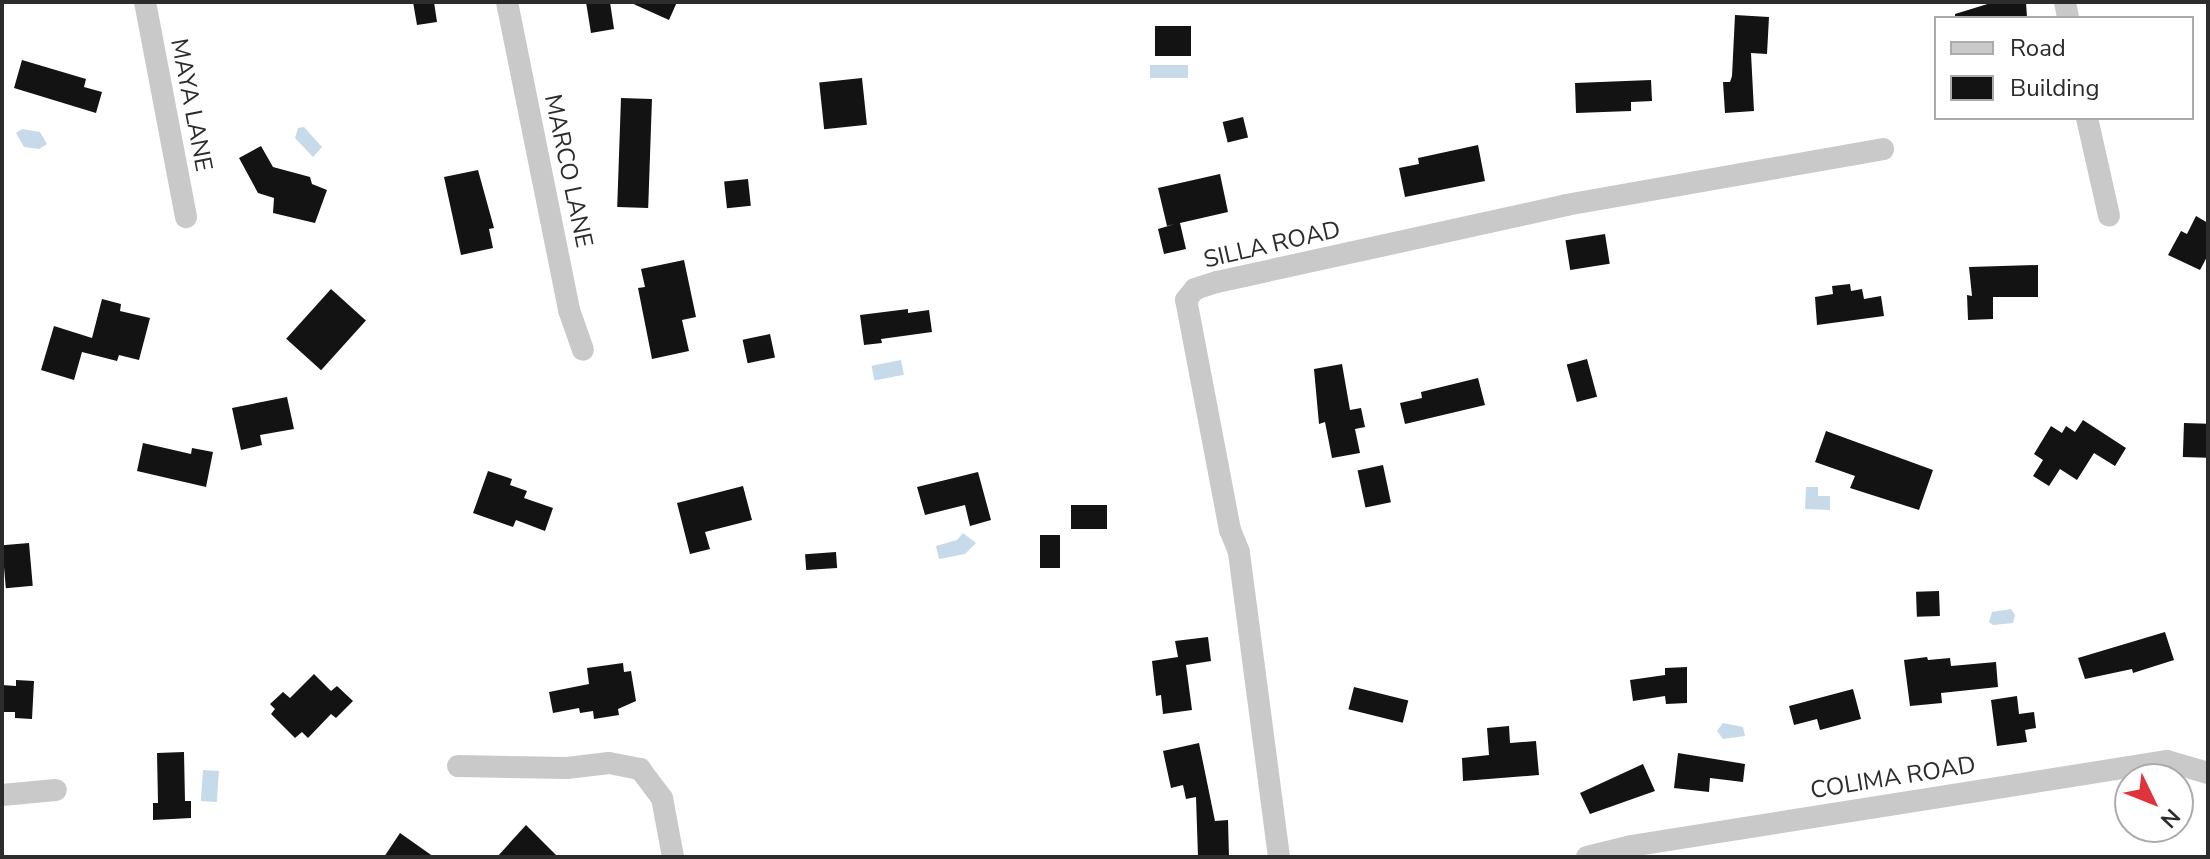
<!DOCTYPE html>
<style>
body{margin:0}
#map{position:relative;width:2210px;height:859px;overflow:hidden;background:#fff;font-family:"Nunito Sans",sans-serif}
div>[style]{position:absolute}
[style*='--x']{left:calc(var(--x)*1px);top:calc(var(--y)*1px);width:calc(var(--w)*1px);rotate:calc(var(--a)*1deg)}
.water>*{inset:0;background:#c6dae9;transform-origin:0 0}
.building>*{inset:0;background:#131313;transform-origin:0 0}
.minor>*{height:22px;margin:-11px;padding:0 11px;transform-origin:11px;border-radius:11px;background:#c9c9c9}
span{translate:-50% -50%;white-space:nowrap;text-align:center;line-height:1.15;-webkit-text-stroke:8px #fff;paint-order:stroke}
.street-label{font-size:24px;color:#2c2c2c}
.frame{position:absolute;inset:0;border:4px solid #2c2c2c;pointer-events:none}
.legend{position:absolute;left:1934px;top:16px;width:260px;height:104px;box-sizing:border-box;background:#fff;border:2px solid #ababab;margin:0;padding:10px 14px;list-style:none;font-size:24px;color:#2c2c2c}
.legend li{display:flex;align-items:center;gap:16px;height:40px}
.legend b{width:40px;border:2px solid #ababab}
.north{position:absolute;left:2114px;top:763px;width:80px;height:80px;box-sizing:border-box;background:#fff;border:2px solid #ababab;border-radius:50%;rotate:133deg;font-size:22px;font-weight:700;line-height:32px;text-align:center;color:#2c2c2c}
.north::after{content:'';display:block;margin:auto;width:28px;height:36px;background:#de343b;clip-path:polygon(50% 0,100% 100%,50% 72%,0 100%)}
</style>
<div id="map">
<div class="water">
<div style="left:1188px;top:65px;width:13px;height:38px;rotate:90deg"></div>
<div style="clip-path:polygon(304px 127px,322px 147px,313px 157px,295px 138px,298px 128px)"></div>
<div style="clip-path:polygon(22px 129px,40px 132px,47px 144px,39px 149px,24px 147px,16px 133px)"></div>
<div style="left:901px;top:360px;width:15px;height:30px;rotate:79deg"></div>
<div style="clip-path:polygon(1806px 487px,1818px 487px,1818px 496px,1830px 496px,1830px 510px,1805px 509px)"></div>
<div style="clip-path:polygon(963px 533px,976px 543px,965px 554px,939px 559px,936px 546px,957px 540px)"></div>
<div style="clip-path:polygon(2011px 609px,2015px 615px,2013px 623px,1993px 625px,1989px 622px,1992px 612px)"></div>
<div style="clip-path:polygon(1723px 723px,1743px 727px,1745px 736px,1723px 739px,1717px 731px)"></div>
<div style="left:203px;top:770px;width:16px;height:31px;rotate:4deg"></div>
</div>
<div class="building">
<div style="clip-path:polygon(413px 2px,434px 2px,437px 22px,417px 25px)"></div>
<div style="clip-path:polygon(586px 2px,610px 2px,614px 29px,591px 33px)"></div>
<div style="clip-path:polygon(629px 2px,677px 2px,669px 20px)"></div>
<div style="clip-path:polygon(1994px 2px,2026px 2px,2027px 18px,1955px 18px,1955px 14px)"></div>
<div style="clip-path:polygon(1735px 15px,1769px 17px,1767px 54px,1751px 53px,1754px 111px,1725px 113px,1723px 82px,1730px 82px,1732px 76px)"></div>
<div style="left:1155px;top:26px;width:36px;height:30px"></div>
<div style="clip-path:polygon(22px 60px,86px 79px,84px 87px,102px 92px,96px 113px,14px 88px)"></div>
<div style="left:862px;top:78px;width:47px;height:43px;rotate:84deg"></div>
<div style="clip-path:polygon(1651px 80px,1652px 101px,1631px 102px,1631px 111px,1576px 113px,1575px 83px)"></div>
<div style="left:621px;top:98px;width:31px;height:109px;rotate:2deg"></div>
<div style="left:1243px;top:117px;width:21px;height:21px;rotate:76deg"></div>
<div style="clip-path:polygon(1478px 145px,1485px 181px,1405px 197px,1399px 168px,1419px 164px,1418px 158px)"></div>
<div style="clip-path:polygon(261px 146px,273px 167px,310px 177px,312px 184px,327px 190px,315px 223px,273px 213px,274px 198px,258px 193px,239px 158px)"></div>
<div style="clip-path:polygon(478px 170px,494px 228px,489px 229px,493px 248px,461px 255px,444px 177px)"></div>
<div style="clip-path:polygon(1220px 174px,1228px 212px,1180px 223px,1186px 249px,1164px 254px,1158px 229px,1175px 224px,1167px 226px,1158px 188px)"></div>
<div style="left:748px;top:179px;width:27px;height:24px;rotate:84deg"></div>
<div style="clip-path:polygon(2196px 216px,2208px 223px,2208px 255px,2200px 270px,2168px 255px,2181px 231px,2187px 234px)"></div>
<div style="left:1605px;top:234px;width:30px;height:40px;rotate:81deg"></div>
<div style="clip-path:polygon(684px 260px,696px 317px,682px 320px,689px 351px,652px 359px,638px 288px,645px 287px,641px 269px)"></div>
<div style="clip-path:polygon(2038px 265px,2038px 297px,1993px 297px,1993px 319px,1968px 320px,1967px 295px,1972px 296px,1969px 267px)"></div>
<div style="clip-path:polygon(1850px 284px,1851px 291px,1862px 289px,1864px 299px,1881px 296px,1884px 316px,1817px 325px,1815px 297px,1833px 294px,1832px 286px)"></div>
<div style="left:331px;top:289px;width:47px;height:67px;rotate:42deg"></div>
<div style="clip-path:polygon(102px 299px,121px 304px,120px 311px,150px 318px,139px 360px,119px 355px,117px 361px,82px 352px,74px 380px,41px 370px,54px 326px,92px 338px)"></div>
<div style="clip-path:polygon(908px 309px,908px 313px,929px 310px,932px 332px,881px 339px,882px 343px,864px 345px,860px 315px)"></div>
<div style="left:770px;top:334px;width:24px;height:28px;rotate:78deg"></div>
<div style="left:1587px;top:359px;width:39px;height:21px;rotate:75deg"></div>
<div style="clip-path:polygon(1342px 364px,1350px 410px,1361px 408px,1365px 427px,1355px 429px,1360px 453px,1332px 458px,1325px 422px,1319px 424px,1314px 369px)"></div>
<div style="clip-path:polygon(1478px 378px,1485px 405px,1405px 424px,1400px 403px,1422px 398px,1421px 392px)"></div>
<div style="clip-path:polygon(287px 397px,294px 429px,260px 435px,262px 445px,241px 450px,232px 408px)"></div>
<div style="clip-path:polygon(2083px 420px,2126px 448px,2115px 466px,2094px 453px,2077px 480px,2060px 469px,2049px 486px,2033px 476px,2043px 460px,2034px 454px,2051px 426px,2062px 433px,2066px 426px,2075px 432px)"></div>
<div style="left:2184px;top:423px;width:24px;height:34px;rotate:2deg"></div>
<div style="clip-path:polygon(1826px 431px,1933px 470px,1919px 510px,1850px 488px,1855px 476px,1815px 462px)"></div>
<div style="clip-path:polygon(143px 443px,191px 454px,192px 448px,213px 452px,206px 487px,137px 471px)"></div>
<div style="left:1383px;top:465px;width:38px;height:26px;rotate:78deg"></div>
<div style="clip-path:polygon(488px 471px,512px 479px,510px 485px,527px 491px,524px 498px,553px 508px,545px 531px,516px 520px,513px 527px,473px 513px)"></div>
<div style="clip-path:polygon(978px 472px,991px 520px,970px 526px,965px 505px,925px 515px,917px 487px)"></div>
<div style="clip-path:polygon(743px 486px,752px 520px,705px 532px,710px 549px,690px 554px,677px 503px)"></div>
<div style="left:1071px;top:505px;width:36px;height:24px"></div>
<div style="left:1040px;top:535px;width:20px;height:33px"></div>
<div style="left:29px;top:543px;width:43px;height:27px;rotate:85deg"></div>
<div style="left:836px;top:552px;width:16px;height:31px;rotate:86deg"></div>
<div style="left:1939px;top:591px;width:25px;height:23px;rotate:88deg"></div>
<div style="clip-path:polygon(2165px 632px,2174px 660px,2133px 673px,2132px 669px,2085px 679px,2078px 658px)"></div>
<div style="clip-path:polygon(1208px 637px,1211px 661px,1186px 665px,1192px 710px,1163px 714px,1161px 695px,1156px 696px,1152px 661px,1178px 657px,1175px 641px)"></div>
<div style="clip-path:polygon(1927px 657px,1928px 660px,1950px 658px,1951px 666px,1996px 662px,1998px 687px,1941px 693px,1942px 703px,1910px 706px,1904px 660px)"></div>
<div style="clip-path:polygon(623px 663px,624px 672px,631px 671px,636px 701px,618px 709px,619px 715px,594px 719px,593px 711px,580px 713px,579px 708px,553px 713px,549px 692px,589px 684px,587px 668px)"></div>
<div style="clip-path:polygon(1687px 667px,1687px 703px,1666px 704px,1665px 696px,1633px 701px,1630px 680px,1665px 675px,1665px 668px)"></div>
<div style="clip-path:polygon(314px 674px,331px 691px,337px 686px,353px 701px,336px 718px,331px 714px,308px 738px,302px 732px,295px 738px,271px 714px,275px 709px,270px 704px,283px 692px,290px 698px)"></div>
<div style="clip-path:polygon(16px 680px,34px 681px,32px 719px,15px 718px,15px 712px,2px 712px,2px 685px,16px 686px)"></div>
<div style="left:1354px;top:687px;width:56px;height:23px;rotate:14deg"></div>
<div style="clip-path:polygon(1853px 689px,1861px 719px,1820px 730px,1817px 719px,1794px 725px,1789px 706px)"></div>
<div style="clip-path:polygon(2017px 696px,2019px 714px,2034px 712px,2036px 728px,2025px 730px,2027px 742px,1997px 746px,1991px 700px)"></div>
<div style="clip-path:polygon(1509px 726px,1510px 743px,1536px 741px,1539px 775px,1463px 781px,1462px 758px,1489px 755px,1487px 728px)"></div>
<div style="clip-path:polygon(1199px 743px,1215px 821px,1228px 820px,1229px 857px,1198px 857px,1196px 797px,1186px 799px,1183px 785px,1171px 788px,1163px 751px)"></div>
<div style="clip-path:polygon(184px 752px,185px 801px,191px 801px,191px 818px,153px 820px,153px 803px,158px 803px,157px 753px)"></div>
<div style="clip-path:polygon(1678px 753px,1745px 764px,1743px 782px,1710px 778px,1709px 792px,1674px 788px)"></div>
<div style="clip-path:polygon(1643px 764px,1655px 791px,1590px 814px,1580px 793px)"></div>
<div style="clip-path:polygon(526px 825px,558px 857px,497px 857px)"></div>
<div style="clip-path:polygon(400px 833px,434px 857px,384px 857px)"></div>
</div>
<div class="minor">
<div style="--x:145;--y:2;--w:219;--a:79.2"></div>
<div style="--x:507;--y:2;--w:314;--a:78.6"></div>
<div style="--x:569;--y:310;--w:42;--a:70.7"></div>
<div style="--x:2065;--y:2;--w:16;--a:79"></div>
<div style="--x:2087;--y:118;--w:100;--a:77.3"></div>
<div style="--x:458;--y:766;--w:109;--a:1.1"></div>
<div style="--x:567;--y:768;--w:42;--a:-6.8"></div>
<div style="--x:609;--y:763;--w:32;--a:11"></div>
<div style="--x:640;--y:769;--w:36;--a:53"></div>
<div style="--x:662;--y:798;--w:60;--a:79.4"></div>
<div style="--x:2;--y:795;--w:54;--a:-5.3"></div>
<div style="--x:1279;--y:857;--w:308;--a:-97.5"></div>
<div style="--x:1239;--y:552;--w:24;--a:-112"></div>
<div style="--x:1230;--y:530;--w:234;--a:-100.8"></div>
<div style="--x:1186;--y:300;--w:14;--a:-51"></div>
<div style="--x:1195;--y:289;--w:23;--a:-18"></div>
<div style="--x:1217;--y:282;--w:357;--a:-12.4"></div>
<div style="--x:1566;--y:205;--w:322;--a:-10"></div>
<div style="--x:1587;--y:857;--w:45;--a:-14"></div>
<div style="--x:1631;--y:846;--w:543;--a:-9.01"></div>
<div style="--x:2167;--y:761;--w:43;--a:16.3"></div>
</div>
<div class="street-label">
<span style="left:191px;top:105px;rotate:79deg">MAYA LANE</span>
<span style="left:568px;top:171px;rotate:78deg">MARCO LANE</span>
<span style="left:1272px;top:245px;rotate:-13deg">SILLA ROAD</span>
<span style="left:1893px;top:778px;rotate:-9deg">COLIMA ROAD</span>
</div>
<div class="frame"></div>
<ul class="legend">
<li><b style="height:10px;background:#c9c9c9"></b>Road</li>
<li><b style="height:22px;background:#131313"></b>Building</li>
</ul>
<div class="north">N</div>
</div>
